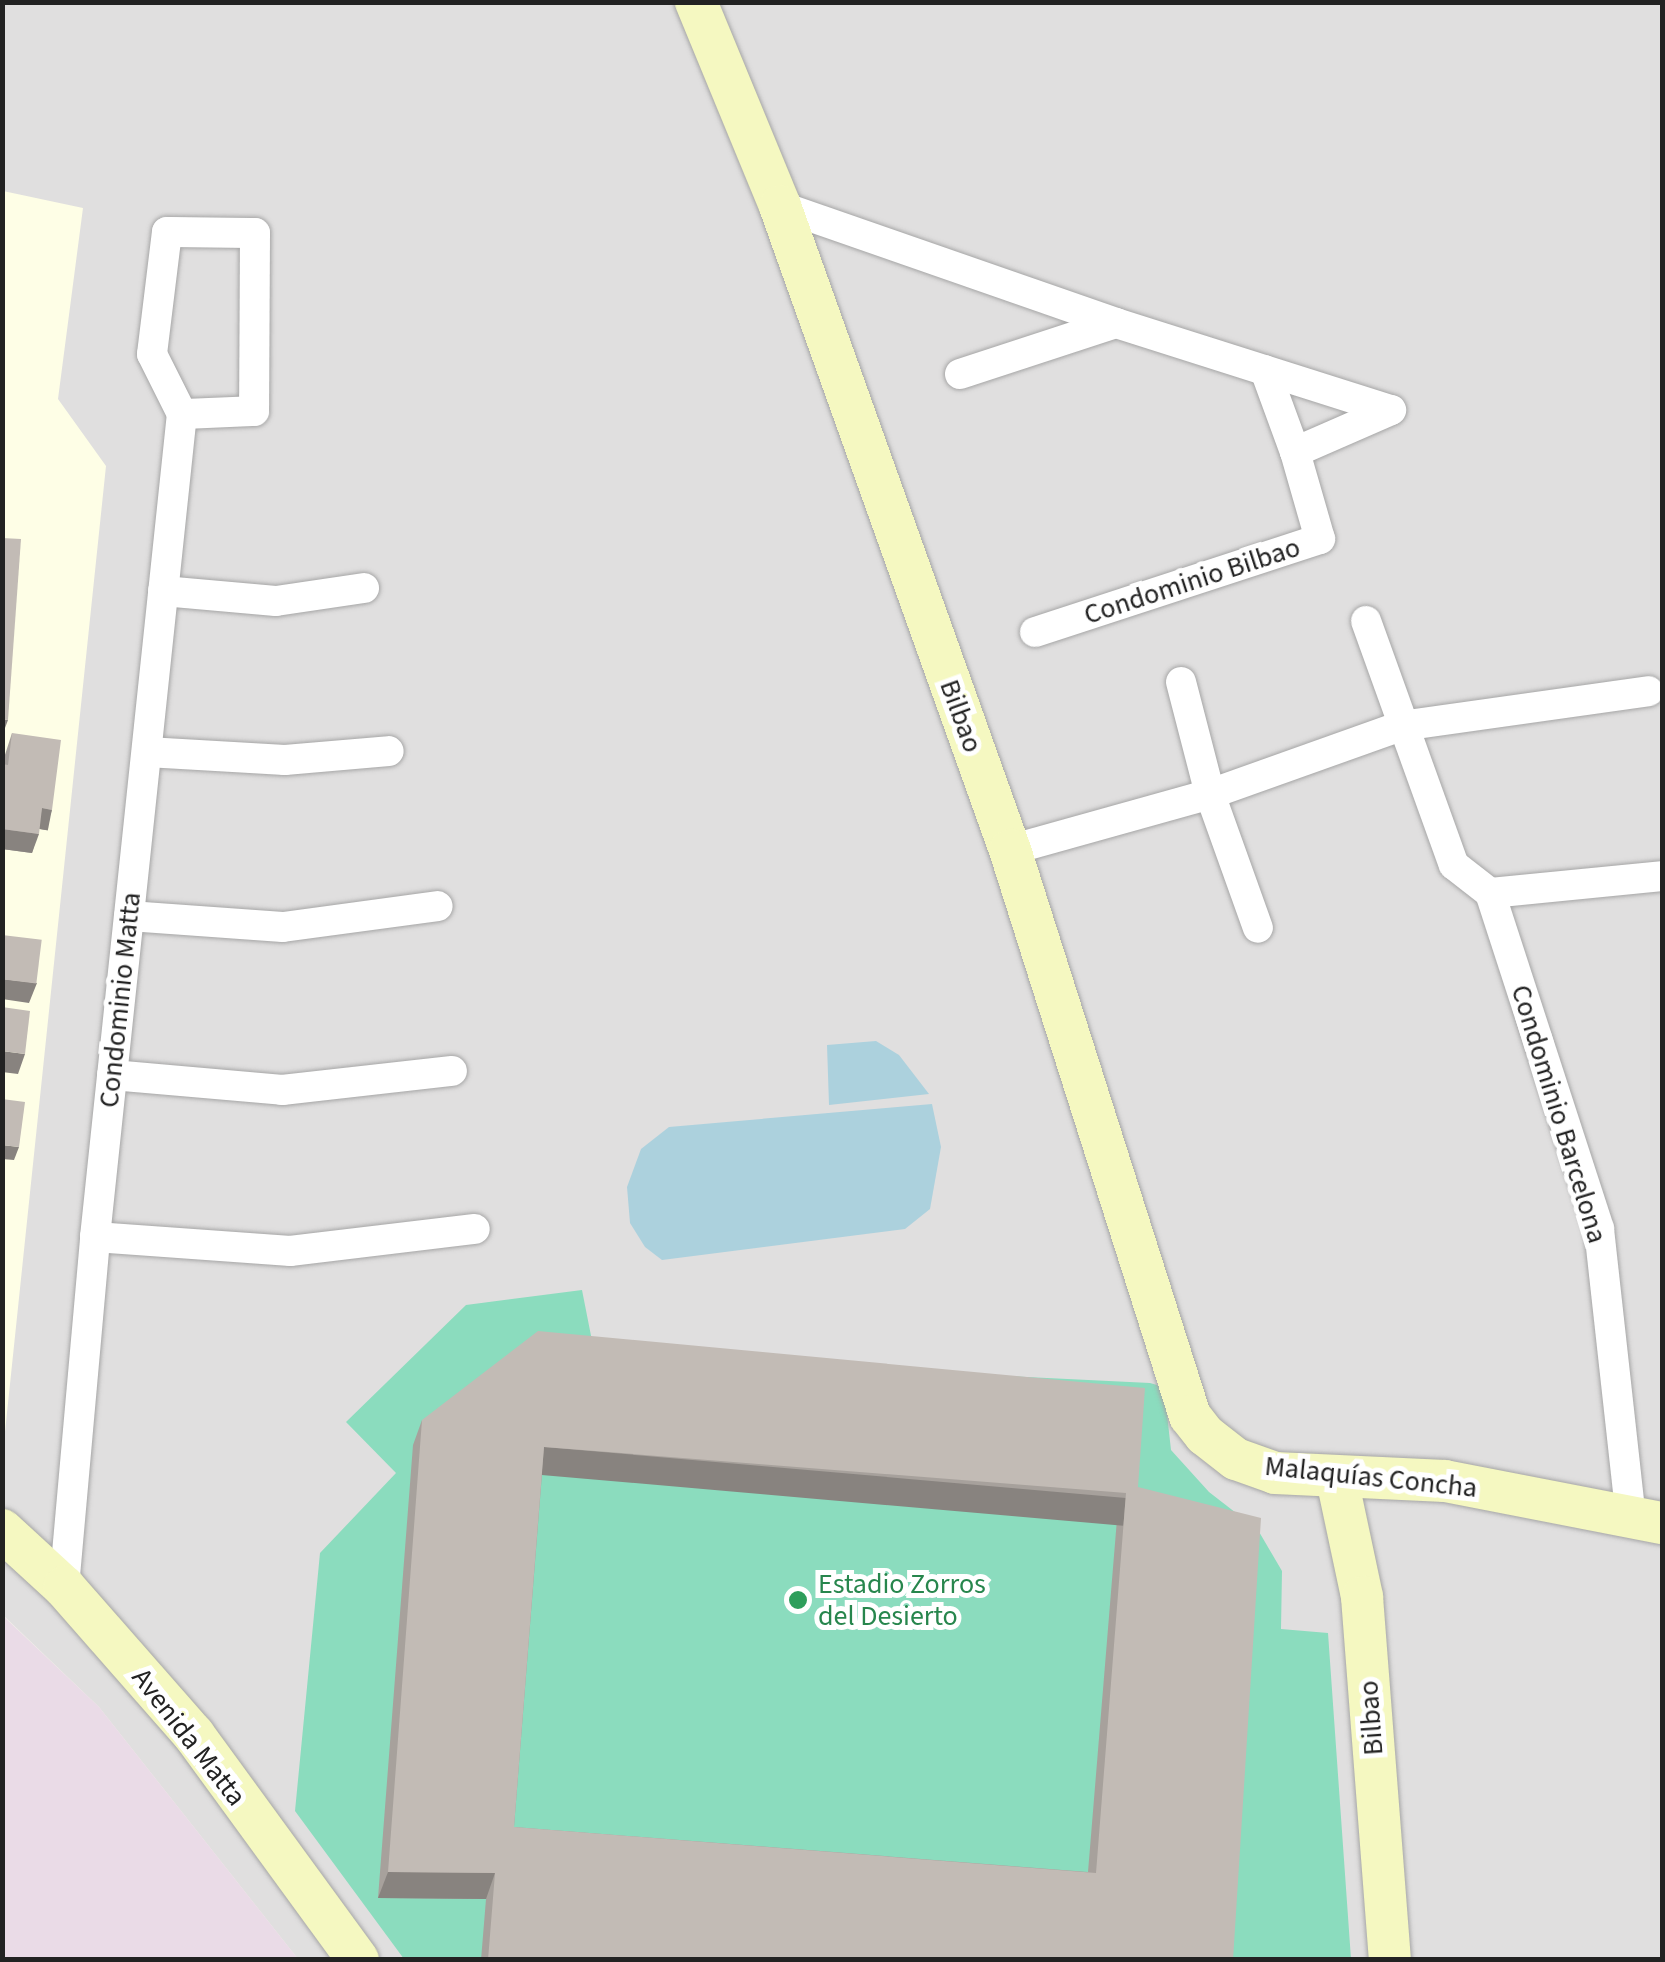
<!DOCTYPE html>
<meta charset="utf-8">
<style>
body{margin:0}
#map{position:relative;width:1665px;height:1962px;overflow:hidden;background:#f2efe9;font-family:"Source Sans 3",sans-serif}
div>[style]{position:absolute}
[style*='--x']{left:calc(var(--x)*1px);top:calc(var(--y)*1px);width:calc(var(--w)*1px);rotate:calc(var(--a)*1deg)}
.residential>*{inset:0;background:#e0dfdf}
.industrial>*{inset:0;background:#eadbe7}
.education>*{inset:0;background:#fefee6}
.pitch>*{inset:0;background:#8bdcbe}
.water>*{inset:0;background:#acd1dd}
.roads{filter:drop-shadow(0 0 2px #a6a6a6) drop-shadow(0 0 2px #a6a6a6)}
.street>*{height:30px;margin:-15px;padding:0 15px;transform-origin:15px;border-radius:15px;background:#fff}
.secondary>*{height:42px;margin:-21px;padding:0 21px;transform-origin:21px;border-radius:21px;background:#f5f8c1}
.wall>*{inset:0;background:#a7a19c}
.shaded-wall>*{inset:0;background:#88837f;transform-origin:0 0}
.building>*{inset:0;background:#c2bbb5;transform-origin:0 0}
.dots>*{width:28px;height:28px;translate:-50% -50%;box-sizing:border-box;border:5px solid #fff;border-radius:50%}
span{translate:-50% -50%;white-space:nowrap;text-align:center;line-height:1.15;-webkit-text-stroke:10px #fff;paint-order:stroke}
.street-label{font-size:28px;color:#222}
.leisure-label{font-size:28px;color:#27864d}
.left{translate:0 -50%;text-align:left}
.frame{position:absolute;inset:0;border:5px solid #222;pointer-events:none}
</style>
<div id="map">
<div class="residential">
<div style="clip-path:polygon(3px 3px,1662px 3px,1662px 1959px,298px 1959px,99px 1707px,3px 1615px)"></div>
</div>
<div class="industrial">
<div style="clip-path:polygon(2px 1615px,99px 1707px,298px 1959px,3px 1959px)"></div>
</div>
<div class="education">
<div style="clip-path:polygon(3px 191px,83px 208px,58px 399px,106px 466px,3px 1451px)"></div>
</div>
<div class="pitch">
<div style="clip-path:polygon(582px 1290px,595px 1356px,1150px 1383px,1164px 1387px,1171px 1450px,1209px 1492px,1258px 1530px,1282px 1571px,1281px 1629px,1328px 1633px,1351px 1959px,404px 1959px,295px 1811px,320px 1553px,396px 1473px,346px 1422px,466px 1305px)"></div>
</div>
<div class="water">
<div style="clip-path:polygon(876px 1041px,899px 1055px,929px 1094px,829px 1105px,827px 1045px)"></div>
<div style="clip-path:polygon(932px 1104px,941px 1147px,930px 1209px,905px 1229px,662px 1260px,645px 1247px,630px 1223px,627px 1187px,641px 1149px,669px 1127px)"></div>
</div>
<div class="roads">
<div class="street">
<div style="--x:780;--y:206;--w:356;--a:19.2"></div>
<div style="--x:1116;--y:323;--w:288;--a:17.6"></div>
<div style="--x:960;--y:374;--w:164;--a:-18.1"></div>
<div style="--x:1295;--y:452;--w:105;--a:-23.6"></div>
<div style="--x:163;--y:591;--w:113;--a:5.1"></div>
<div style="--x:276;--y:601;--w:89;--a:-8.4"></div>
<div style="--x:1366;--y:621;--w:259;--a:70.2"></div>
<div style="--x:1454;--y:865;--w:46;--a:37.9"></div>
<div style="--x:1490;--y:893;--w:353;--a:72"></div>
<div style="--x:1599;--y:1229;--w:291;--a:83.7"></div>
<div style="--x:1035;--y:632;--w:300;--a:-18.1"></div>
<div style="--x:1320;--y:539;--w:91;--a:-106"></div>
<div style="--x:1295;--y:452;--w:87;--a:-110.1"></div>
<div style="--x:1181;--y:682;--w:116;--a:75.5"></div>
<div style="--x:1210;--y:794;--w:142;--a:70.3"></div>
<div style="--x:147;--y:752;--w:138;--a:3.3"></div>
<div style="--x:285;--y:760;--w:104;--a:-4.9"></div>
<div style="--x:1010;--y:850;--w:208;--a:-15.6"></div>
<div style="--x:1210;--y:794;--w:203;--a:-19.6"></div>
<div style="--x:1401;--y:726;--w:250;--a:-8"></div>
<div style="--x:1490;--y:893;--w:173;--a:-5.6"></div>
<div style="--x:129;--y:916;--w:154;--a:4.1"></div>
<div style="--x:283;--y:927;--w:156;--a:-7.7"></div>
<div style="--x:112;--y:1075;--w:171;--a:5"></div>
<div style="--x:282;--y:1090;--w:171;--a:-6.4"></div>
<div style="--x:95;--y:1237;--w:196;--a:4.1"></div>
<div style="--x:290;--y:1251;--w:186;--a:-6.8"></div>
<div style="--x:64;--y:1587;--w:351;--a:-84.9"></div>
<div style="--x:95;--y:1237;--w:828;--a:-83.97"></div>
<div style="--x:182;--y:414;--w:67;--a:-116.6"></div>
<div style="--x:152;--y:354;--w:123;--a:-83"></div>
<div style="--x:167;--y:232;--w:88;--a:0.7"></div>
<div style="--x:255;--y:233;--w:178;--a:90.3"></div>
<div style="--x:254;--y:411;--w:72;--a:177.6"></div>
</div>
<div class="secondary">
<div style="--x:696;--y:2;--w:221;--a:67.6"></div>
<div style="--x:780;--y:206;--w:684;--a:70.35"></div>
<div style="--x:1010;--y:850;--w:594;--a:72.36"></div>
<div style="--x:1190;--y:1416;--w:24;--a:52"></div>
<div style="--x:1205;--y:1435;--w:39;--a:38"></div>
<div style="--x:1236;--y:1459;--w:41;--a:19.7"></div>
<div style="--x:1275;--y:1473;--w:170;--a:2.7"></div>
<div style="--x:1445;--y:1481;--w:221;--a:11"></div>
<div style="--x:1337;--y:1479;--w:121;--a:78"></div>
<div style="--x:1362;--y:1597;--w:364;--a:85.6"></div>
<div style="--x:2;--y:1530;--w:84;--a:42.6"></div>
<div style="--x:64;--y:1587;--w:197;--a:48.7"></div>
<div style="--x:194;--y:1735;--w:278;--a:53.9"></div>
</div>
</div>
<div class="wall">
<div style="clip-path:polygon(12px 733px,52px 810px,45px 830px,39px 829px,32px 853px,2px 849px,2px 764px)"></div>
<div style="clip-path:polygon(evenodd,422px 1420px,1138px 1487px,1233px 1960px,481px 1960px,486px 1899px,378px 1898px,413px 1445px,422px 1420px,542px 1474px,1117px 1519px,1088px 1872px,514px 1827px,542px 1474px)"></div>
</div>
<div class="shaded-wall">
<div style="clip-path:polygon(2px 719px,8px 720px,2px 736px)"></div>
<div style="left:42px;top:808px;width:10px;height:21px;rotate:11deg"></div>
<div style="clip-path:polygon(2px 829px,39px 834px,32px 853px,2px 849px)"></div>
<div style="clip-path:polygon(2px 979px,37px 983px,29px 1003px,2px 999px)"></div>
<div style="clip-path:polygon(2px 1051px,25px 1054px,18px 1074px,2px 1072px)"></div>
<div style="clip-path:polygon(2px 1145px,19px 1147px,14px 1160px,2px 1159px)"></div>
<div style="left:544px;top:1447px;width:584px;height:28px;rotate:5deg"></div>
<div style="clip-path:polygon(388px 1872px,495px 1873px,486px 1899px,378px 1898px)"></div>
</div>
<div class="building">
<div style="clip-path:polygon(2px 538px,21px 539px,8px 720px,2px 719px)"></div>
<div style="clip-path:polygon(12px 733px,61px 740px,52px 810px,42px 808px,39px 834px,2px 829px,2px 764px,8px 765px)"></div>
<div style="left:2px;top:935px;width:40px;height:44px;rotate:7deg"></div>
<div style="clip-path:polygon(2px 1007px,30px 1011px,25px 1054px,2px 1051px)"></div>
<div style="clip-path:polygon(2px 1099px,25px 1102px,19px 1147px,2px 1145px)"></div>
<div style="clip-path:polygon(evenodd,538px 1331px,1145px 1388px,1138px 1487px,1261px 1518px,1233px 1960px,488px 1960px,495px 1873px,388px 1872px,422px 1420px,538px 1331px,544px 1447px,1126px 1493px,1096px 1873px,514px 1827px,544px 1447px)"></div>
</div>
<div class="dots">
<div style="left:798px;top:1600px;background:#2e9e5b"></div>
</div>
<div class="street-label">
<span style="left:1192px;top:581px;rotate:-18deg">Condominio Bilbao</span>
<span style="left:961px;top:716px;rotate:70deg">Bilbao</span>
<span style="left:120px;top:1000px;rotate:-84deg">Condominio Matta</span>
<span style="left:1559px;top:1114px;rotate:73deg">Condominio Barcelona</span>
<span style="left:1371px;top:1477px;rotate:6deg">Malaquías Concha</span>
<span style="left:1371px;top:1718px;rotate:-94deg">Bilbao</span>
<span style="left:189px;top:1737px;rotate:52deg">Avenida Matta</span>
</div>
<div class="leisure-label">
<span class="left" style="left:818px;top:1600px">Estadio Zorros<br>del Desierto</span>
</div>
<div class="frame"></div>
</div>
